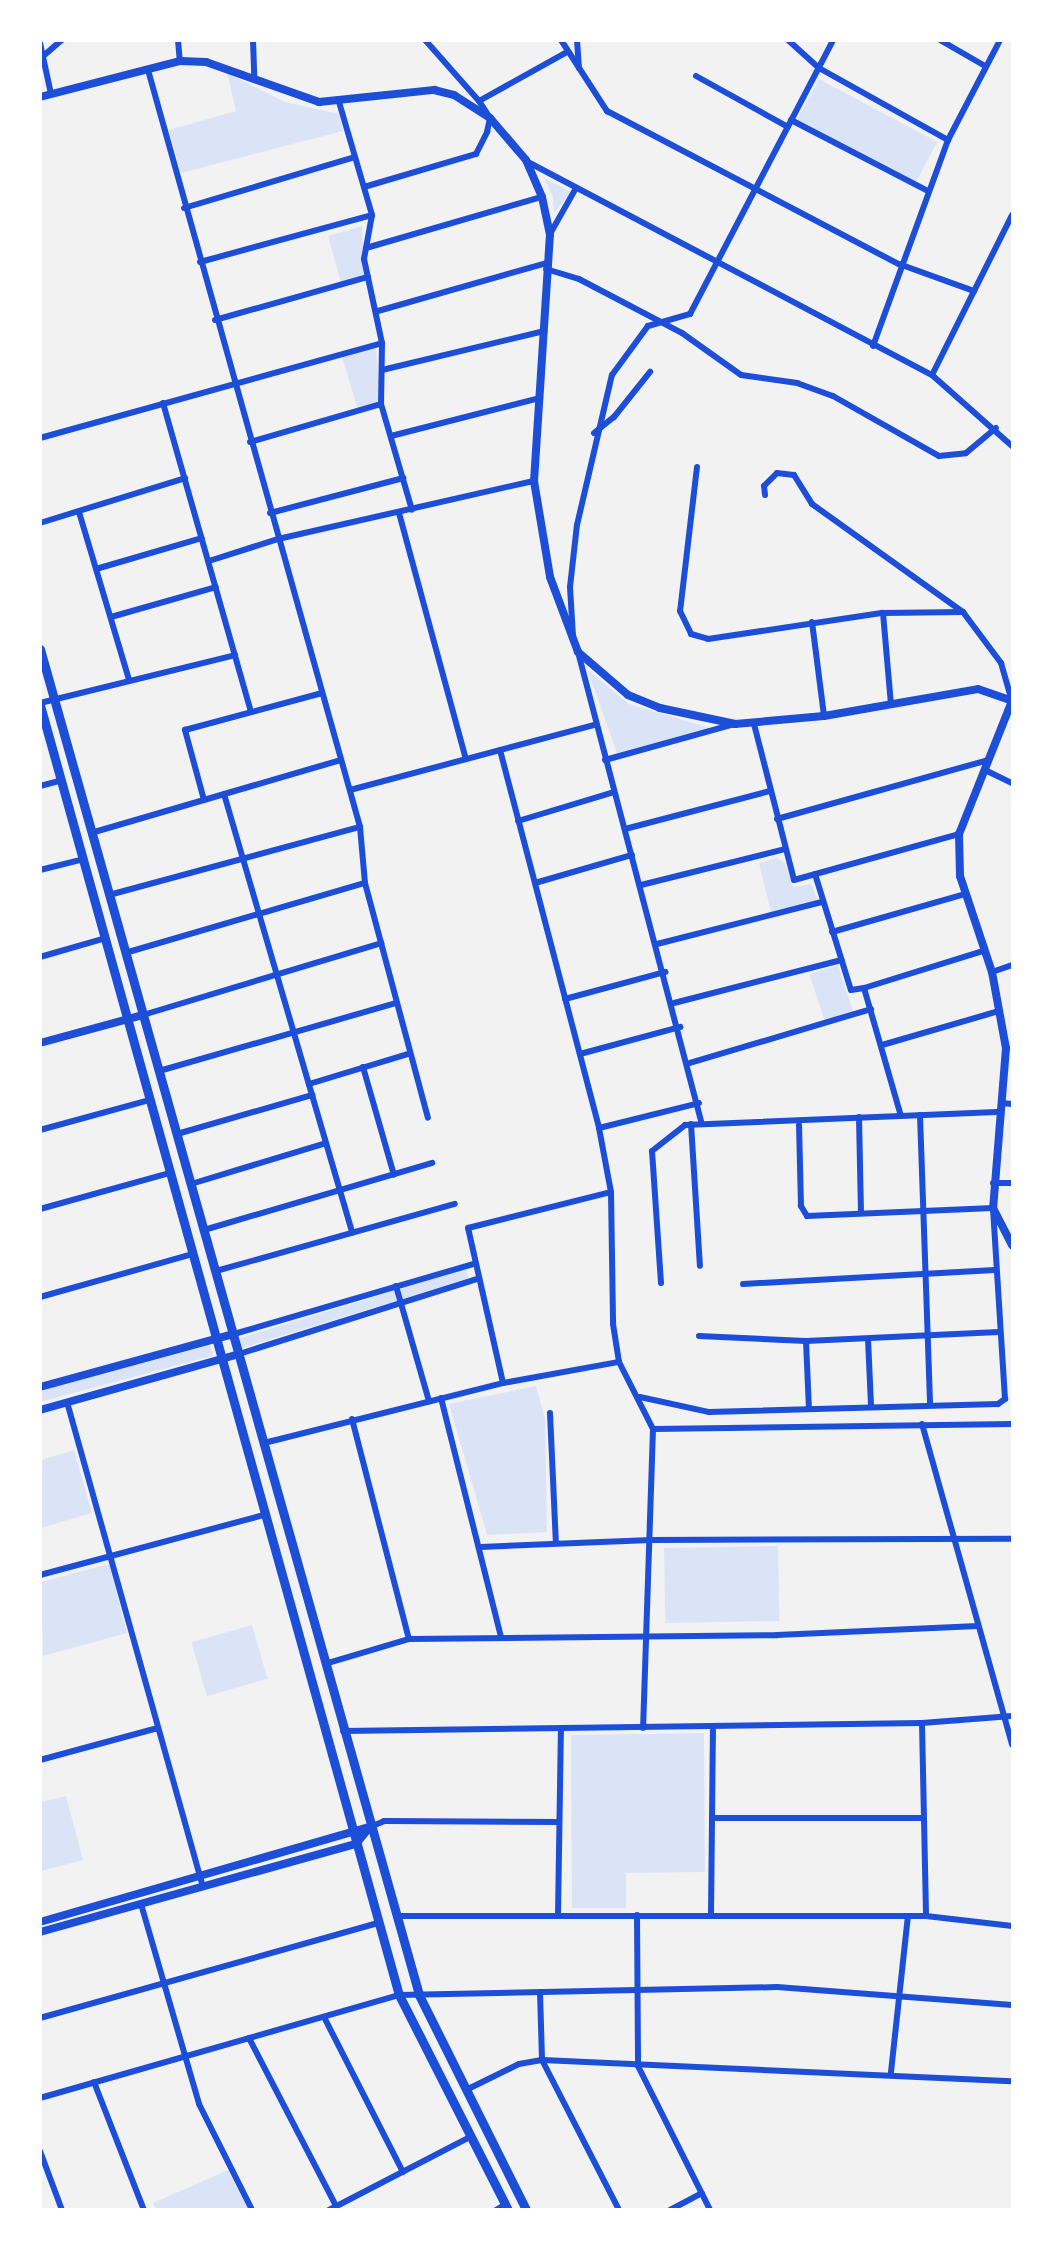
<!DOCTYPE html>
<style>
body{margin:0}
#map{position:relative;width:1053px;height:2250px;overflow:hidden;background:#f2f2f2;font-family:"Titillium Web",sans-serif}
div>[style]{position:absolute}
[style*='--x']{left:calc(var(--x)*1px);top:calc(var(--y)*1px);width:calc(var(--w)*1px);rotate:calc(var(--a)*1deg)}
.green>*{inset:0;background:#dbe4f7;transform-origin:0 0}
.minor>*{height:6px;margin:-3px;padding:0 3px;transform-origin:3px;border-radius:3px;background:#1d4ed8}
.tertiary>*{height:8px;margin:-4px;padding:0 4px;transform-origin:4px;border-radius:4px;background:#1d4ed8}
.secondary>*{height:9px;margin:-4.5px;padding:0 4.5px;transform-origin:4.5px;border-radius:4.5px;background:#1d4ed8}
span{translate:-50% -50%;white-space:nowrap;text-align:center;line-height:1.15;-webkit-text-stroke:4.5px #fff;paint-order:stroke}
.frame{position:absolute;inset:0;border:42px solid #fff;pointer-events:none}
</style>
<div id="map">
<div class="green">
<div style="clip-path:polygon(227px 73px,285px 102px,339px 114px,343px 131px,181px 173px,169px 130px,236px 111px)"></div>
<div style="left:819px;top:79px;width:134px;height:46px;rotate:28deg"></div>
<div style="clip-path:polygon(544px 178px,572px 192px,554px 213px,553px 197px)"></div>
<div style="clip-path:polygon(362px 226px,364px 277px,341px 283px,328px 236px)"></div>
<div style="clip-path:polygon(376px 347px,380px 403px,358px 410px,342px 357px)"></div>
<div style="clip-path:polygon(587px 669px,629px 704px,710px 728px,617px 753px)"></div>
<div style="clip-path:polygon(777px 858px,786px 864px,793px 887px,811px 884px,818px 900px,771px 912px,759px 863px)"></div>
<div style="left:838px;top:965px;width:49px;height:30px;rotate:72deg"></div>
<div style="left:466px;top:1269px;width:10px;height:237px;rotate:73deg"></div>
<div style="left:210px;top:1345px;width:11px;height:176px;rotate:75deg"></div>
<div style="clip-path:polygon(536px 1386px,545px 1419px,547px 1532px,487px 1535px,449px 1404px)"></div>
<div style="clip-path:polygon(74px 1450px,92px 1513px,41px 1528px,41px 1460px)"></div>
<div style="left:778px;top:1546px;width:75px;height:114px;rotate:89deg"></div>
<div style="clip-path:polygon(109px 1564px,127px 1633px,43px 1656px,41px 1582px)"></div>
<div style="left:252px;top:1625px;width:56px;height:63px;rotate:74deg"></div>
<div style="clip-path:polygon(704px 1733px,705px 1872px,626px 1873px,626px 1908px,572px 1908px,571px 1735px)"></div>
<div style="clip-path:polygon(66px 1796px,83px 1860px,41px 1871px,41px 1802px)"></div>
<div style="clip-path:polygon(228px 2170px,248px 2209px,156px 2209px,153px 2203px)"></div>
</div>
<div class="minor">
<div style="--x:178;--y:40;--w:21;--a:85"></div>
<div style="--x:253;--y:40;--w:38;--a:88"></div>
<div style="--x:561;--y:40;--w:85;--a:57.1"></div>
<div style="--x:607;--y:111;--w:330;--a:27.7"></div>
<div style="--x:899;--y:264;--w:80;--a:19.8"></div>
<div style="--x:577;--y:40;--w:28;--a:86"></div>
<div style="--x:788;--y:40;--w:42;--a:42.1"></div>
<div style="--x:819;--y:68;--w:148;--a:29.2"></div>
<div style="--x:940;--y:40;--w:52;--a:30"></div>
<div style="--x:40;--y:43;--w:52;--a:77.8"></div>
<div style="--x:41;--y:58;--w:28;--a:-41"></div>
<div style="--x:148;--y:70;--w:786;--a:74.35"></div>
<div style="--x:360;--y:827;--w:56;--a:84.9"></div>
<div style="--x:365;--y:883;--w:243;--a:75"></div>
<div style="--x:696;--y:76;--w:105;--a:29"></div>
<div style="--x:479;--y:101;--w:101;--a:-29.1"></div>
<div style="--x:339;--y:102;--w:118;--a:73.7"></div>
<div style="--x:372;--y:215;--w:45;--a:100.3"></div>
<div style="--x:364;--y:259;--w:86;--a:77.9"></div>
<div style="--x:382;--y:343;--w:61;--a:90.9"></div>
<div style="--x:381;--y:404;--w:110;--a:73.7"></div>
<div style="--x:791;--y:120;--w:154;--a:27.4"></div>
<div style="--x:526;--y:161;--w:459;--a:27.8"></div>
<div style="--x:932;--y:375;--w:107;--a:41.6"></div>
<div style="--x:364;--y:187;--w:117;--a:-16.4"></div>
<div style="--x:476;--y:154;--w:25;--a:-63"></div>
<div style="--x:487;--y:132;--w:14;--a:-78"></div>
<div style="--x:490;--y:118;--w:20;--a:-123"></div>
<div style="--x:479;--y:101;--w:81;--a:-131.5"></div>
<div style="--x:184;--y:208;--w:178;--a:-16.6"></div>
<div style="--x:550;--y:234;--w:53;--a:-60.5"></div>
<div style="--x:366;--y:248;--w:183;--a:-16.2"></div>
<div style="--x:200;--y:262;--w:178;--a:-15.3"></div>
<div style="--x:546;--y:269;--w:34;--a:17"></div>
<div style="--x:579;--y:279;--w:116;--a:27.7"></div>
<div style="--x:682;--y:333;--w:72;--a:35.4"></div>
<div style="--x:741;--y:375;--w:57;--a:8.1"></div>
<div style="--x:797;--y:383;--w:38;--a:20"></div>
<div style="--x:833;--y:396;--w:122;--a:29.5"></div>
<div style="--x:939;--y:456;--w:27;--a:-6"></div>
<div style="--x:966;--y:453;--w:39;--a:-40"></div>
<div style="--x:378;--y:311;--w:176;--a:-15.9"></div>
<div style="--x:215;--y:320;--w:159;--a:-15.7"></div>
<div style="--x:873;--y:346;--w:219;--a:-70"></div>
<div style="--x:948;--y:140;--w:113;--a:-62.5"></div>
<div style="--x:382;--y:370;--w:167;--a:-13.5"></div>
<div style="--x:932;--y:375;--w:179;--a:-63.4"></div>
<div style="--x:163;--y:403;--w:321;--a:74.1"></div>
<div style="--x:594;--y:433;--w:26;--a:-39"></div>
<div style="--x:614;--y:417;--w:58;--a:-51.3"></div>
<div style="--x:391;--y:436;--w:154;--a:-14.3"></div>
<div style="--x:40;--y:438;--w:355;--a:-15.5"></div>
<div style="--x:250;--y:442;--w:136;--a:-16.2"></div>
<div style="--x:697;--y:467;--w:145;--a:96.7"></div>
<div style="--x:680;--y:611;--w:25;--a:64"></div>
<div style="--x:691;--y:634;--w:18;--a:16"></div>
<div style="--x:708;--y:639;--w:177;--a:-8.5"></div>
<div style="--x:883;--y:613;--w:80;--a:-0.7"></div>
<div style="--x:765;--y:495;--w:9;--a:-96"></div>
<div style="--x:764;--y:486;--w:18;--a:-45"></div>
<div style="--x:777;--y:473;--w:17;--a:7"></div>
<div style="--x:794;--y:475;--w:34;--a:58"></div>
<div style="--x:812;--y:504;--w:186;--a:35.6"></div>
<div style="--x:963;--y:612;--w:64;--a:53.3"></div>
<div style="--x:1001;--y:663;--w:40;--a:74"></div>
<div style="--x:79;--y:512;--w:175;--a:73.4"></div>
<div style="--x:270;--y:513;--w:138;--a:-14.7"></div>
<div style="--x:399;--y:513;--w:255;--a:74.8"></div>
<div style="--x:40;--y:523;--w:152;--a:-17.2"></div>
<div style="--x:209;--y:561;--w:72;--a:-17.7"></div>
<div style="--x:278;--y:539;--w:262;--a:-12.8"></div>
<div style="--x:96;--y:569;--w:110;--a:-16.3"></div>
<div style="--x:883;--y:613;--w:91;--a:85"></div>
<div style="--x:111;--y:617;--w:109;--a:-15.9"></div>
<div style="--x:812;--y:622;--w:95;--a:82.7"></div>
<div style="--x:573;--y:636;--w:49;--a:-93.5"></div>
<div style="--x:570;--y:587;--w:62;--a:-83.6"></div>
<div style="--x:577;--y:525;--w:154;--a:-76.9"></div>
<div style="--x:612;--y:375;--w:61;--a:-53.7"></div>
<div style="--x:648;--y:326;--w:44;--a:-15.9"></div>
<div style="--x:690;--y:314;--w:309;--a:-62.4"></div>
<div style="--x:578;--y:652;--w:487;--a:75.3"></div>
<div style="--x:40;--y:703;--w:201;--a:-13.8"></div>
<div style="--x:754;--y:724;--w:161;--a:75.6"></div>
<div style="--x:794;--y:880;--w:171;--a:-15.6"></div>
<div style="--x:500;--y:750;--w:391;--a:75.3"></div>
<div style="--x:599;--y:1128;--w:65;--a:79.4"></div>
<div style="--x:611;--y:1192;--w:132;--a:89.1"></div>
<div style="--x:613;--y:1324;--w:38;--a:81"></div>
<div style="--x:619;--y:1362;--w:75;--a:63.1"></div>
<div style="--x:653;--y:1429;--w:299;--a:91.9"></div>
<div style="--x:605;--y:760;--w:135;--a:-15.5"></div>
<div style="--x:985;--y:770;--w:30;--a:26"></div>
<div style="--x:40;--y:786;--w:23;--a:-15"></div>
<div style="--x:350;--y:790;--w:253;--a:-14.9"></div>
<div style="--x:224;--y:794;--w:457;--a:73.7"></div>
<div style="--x:204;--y:800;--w:73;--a:-105.2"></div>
<div style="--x:185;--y:730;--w:142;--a:-15.1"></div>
<div style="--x:777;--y:819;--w:220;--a:-15.6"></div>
<div style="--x:518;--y:821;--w:100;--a:-16.8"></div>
<div style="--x:625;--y:829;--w:150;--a:-14.7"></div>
<div style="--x:91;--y:833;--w:260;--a:-16.3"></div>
<div style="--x:40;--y:870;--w:45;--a:-14"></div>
<div style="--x:815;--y:874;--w:121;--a:72.8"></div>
<div style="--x:851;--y:990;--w:13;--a:-9"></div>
<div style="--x:864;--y:988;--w:133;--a:73.9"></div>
<div style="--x:535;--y:883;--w:101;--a:-16.1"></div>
<div style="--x:641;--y:885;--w:148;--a:-14"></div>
<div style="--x:109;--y:895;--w:260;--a:-15.2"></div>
<div style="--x:832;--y:932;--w:138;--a:-15.9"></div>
<div style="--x:657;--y:944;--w:170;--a:-14.3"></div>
<div style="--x:125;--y:953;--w:250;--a:-16.3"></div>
<div style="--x:40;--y:957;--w:69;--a:-16.1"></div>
<div style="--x:992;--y:972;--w:21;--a:-19"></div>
<div style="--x:864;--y:988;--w:125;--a:-17.3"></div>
<div style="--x:565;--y:999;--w:104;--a:-15.1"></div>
<div style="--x:674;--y:1003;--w:173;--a:-14.4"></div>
<div style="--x:143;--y:1015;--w:249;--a:-16.8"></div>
<div style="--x:882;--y:1045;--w:122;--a:-16.2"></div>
<div style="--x:580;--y:1054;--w:104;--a:-15.1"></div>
<div style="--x:690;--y:1063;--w:189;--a:-16.6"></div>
<div style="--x:363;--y:1067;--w:112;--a:74"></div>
<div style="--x:159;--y:1071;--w:247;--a:-16"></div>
<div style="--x:309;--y:1084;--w:103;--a:-16.9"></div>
<div style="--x:1002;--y:1103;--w:10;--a:6"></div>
<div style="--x:920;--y:1115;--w:289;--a:88"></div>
<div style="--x:859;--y:1117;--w:96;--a:88.8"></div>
<div style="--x:691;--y:1124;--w:142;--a:86.4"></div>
<div style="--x:599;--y:1128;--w:103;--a:-14"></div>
<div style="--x:40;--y:1130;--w:114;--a:-15.3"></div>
<div style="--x:177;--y:1134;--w:141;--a:-16.1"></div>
<div style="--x:993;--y:1183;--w:19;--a:0"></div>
<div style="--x:191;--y:1184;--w:141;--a:-16.9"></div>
<div style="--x:40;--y:1209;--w:135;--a:-15.5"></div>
<div style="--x:204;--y:1230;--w:238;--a:-16.4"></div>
<div style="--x:216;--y:1271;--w:248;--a:-15.7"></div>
<div style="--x:661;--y:1283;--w:132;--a:-93.9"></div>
<div style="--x:652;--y:1151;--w:42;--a:-38.2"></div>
<div style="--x:685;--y:1125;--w:312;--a:-2.4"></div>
<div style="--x:743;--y:1284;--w:252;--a:-3.2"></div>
<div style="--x:396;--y:1286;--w:120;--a:74"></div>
<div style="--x:40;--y:1297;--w:159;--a:-15.7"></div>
<div style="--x:234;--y:1334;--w:249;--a:-16.3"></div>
<div style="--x:699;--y:1336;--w:107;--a:2.7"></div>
<div style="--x:806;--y:1341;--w:193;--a:-2.7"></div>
<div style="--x:868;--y:1339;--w:67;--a:87.4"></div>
<div style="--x:806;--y:1341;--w:68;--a:87.5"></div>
<div style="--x:239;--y:1354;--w:250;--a:-17.5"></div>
<div style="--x:503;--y:1383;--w:159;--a:-102.7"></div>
<div style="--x:468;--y:1228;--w:147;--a:-14.1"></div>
<div style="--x:640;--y:1397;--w:71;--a:12.3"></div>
<div style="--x:709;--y:1412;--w:289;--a:-1.6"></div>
<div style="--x:998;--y:1404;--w:9;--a:-36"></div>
<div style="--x:1005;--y:1399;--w:191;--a:-93.6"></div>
<div style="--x:993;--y:1208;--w:186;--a:177.5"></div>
<div style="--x:807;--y:1216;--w:12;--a:-121"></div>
<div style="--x:801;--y:1206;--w:81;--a:-91.4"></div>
<div style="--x:441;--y:1398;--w:245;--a:75.9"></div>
<div style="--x:67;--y:1402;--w:504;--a:74.34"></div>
<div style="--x:550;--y:1413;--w:130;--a:87.4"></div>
<div style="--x:352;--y:1419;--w:227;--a:75.5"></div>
<div style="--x:922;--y:1424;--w:333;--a:74.3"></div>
<div style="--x:653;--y:1429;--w:359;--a:-0.8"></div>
<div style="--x:264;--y:1443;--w:246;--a:-14.1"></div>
<div style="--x:503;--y:1383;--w:118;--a:-10.3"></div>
<div style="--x:481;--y:1547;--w:170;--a:-2.4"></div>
<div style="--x:651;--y:1540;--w:361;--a:-0.2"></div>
<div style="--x:40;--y:1575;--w:232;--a:-15"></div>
<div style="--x:325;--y:1664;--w:88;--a:-16.6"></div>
<div style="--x:409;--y:1639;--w:368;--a:-0.6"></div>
<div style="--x:777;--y:1635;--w:201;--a:-2.6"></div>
<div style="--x:922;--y:1723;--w:193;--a:88.8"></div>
<div style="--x:343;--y:1731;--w:579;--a:-0.79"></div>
<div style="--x:922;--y:1723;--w:90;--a:-4.4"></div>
<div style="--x:40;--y:1760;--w:122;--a:-15.2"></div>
<div style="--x:712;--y:1818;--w:211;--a:0"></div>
<div style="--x:370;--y:1827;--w:15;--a:-23"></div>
<div style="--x:384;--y:1821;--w:175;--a:0.3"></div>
<div style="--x:141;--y:1904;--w:208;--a:73.8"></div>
<div style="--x:199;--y:2104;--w:119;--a:63.4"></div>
<div style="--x:558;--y:1915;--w:186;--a:-89.1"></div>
<div style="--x:637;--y:1915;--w:151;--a:89.6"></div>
<div style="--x:638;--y:2066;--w:161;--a:63.4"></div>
<div style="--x:711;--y:1915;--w:188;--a:-89.4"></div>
<div style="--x:396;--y:1916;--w:530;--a:0"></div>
<div style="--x:926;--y:1916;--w:87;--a:6.6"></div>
<div style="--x:540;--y:1992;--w:68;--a:88.3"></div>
<div style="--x:542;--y:2060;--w:169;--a:62.8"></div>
<div style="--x:324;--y:2017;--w:174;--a:63"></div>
<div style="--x:40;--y:2018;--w:352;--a:-15.7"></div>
<div style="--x:249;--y:2038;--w:189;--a:62.6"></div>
<div style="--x:891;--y:2072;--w:157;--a:-83.8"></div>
<div style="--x:94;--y:2082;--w:137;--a:68.7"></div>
<div style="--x:466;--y:2090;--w:59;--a:-26.1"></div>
<div style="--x:519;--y:2064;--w:23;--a:-10"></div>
<div style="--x:542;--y:2060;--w:470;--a:2.6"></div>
<div style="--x:40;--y:2098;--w:373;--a:-16"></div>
<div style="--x:399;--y:1995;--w:378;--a:-1.2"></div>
<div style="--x:777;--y:1987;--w:236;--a:4.4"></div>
<div style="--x:40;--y:2151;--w:63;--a:69.6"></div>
<div style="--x:329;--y:2210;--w:159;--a:-27.4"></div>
<div style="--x:496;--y:2210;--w:12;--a:-31"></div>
<div style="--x:670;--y:2210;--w:36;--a:-28"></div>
</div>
<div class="tertiary">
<div style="--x:40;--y:97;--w:145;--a:-14.4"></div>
<div style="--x:180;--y:61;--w:26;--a:2"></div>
<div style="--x:206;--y:62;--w:120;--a:19.5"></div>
<div style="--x:319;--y:102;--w:116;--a:-6"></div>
<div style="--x:434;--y:90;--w:21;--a:14"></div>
<div style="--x:454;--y:95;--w:43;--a:32.6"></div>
<div style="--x:490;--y:118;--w:55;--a:49.4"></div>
<div style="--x:526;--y:160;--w:40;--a:66.6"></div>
<div style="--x:542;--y:197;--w:38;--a:78"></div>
<div style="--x:550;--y:234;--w:248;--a:93.7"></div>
<div style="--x:534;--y:481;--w:97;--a:80.5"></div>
<div style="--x:550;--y:577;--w:80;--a:69.5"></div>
<div style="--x:578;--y:652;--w:66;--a:40.7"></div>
<div style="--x:628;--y:695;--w:35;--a:22"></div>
<div style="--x:660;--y:708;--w:77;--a:12"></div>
<div style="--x:735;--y:724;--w:89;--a:-5.1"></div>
<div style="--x:824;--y:716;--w:156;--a:-9.9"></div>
<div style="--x:978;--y:689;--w:36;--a:19"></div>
<div style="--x:1012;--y:701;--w:143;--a:111.7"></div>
<div style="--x:959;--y:834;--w:42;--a:88.6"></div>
<div style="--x:960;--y:876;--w:101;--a:71.6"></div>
<div style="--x:992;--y:972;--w:77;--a:79.6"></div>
<div style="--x:1006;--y:1048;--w:161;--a:94.6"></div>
<div style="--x:993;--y:1208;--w:42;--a:62.8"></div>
<div style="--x:40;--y:1043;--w:107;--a:-15.2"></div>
<div style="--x:40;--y:1387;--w:201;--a:-15.3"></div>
<div style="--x:40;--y:1410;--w:207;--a:-15.7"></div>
<div style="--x:40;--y:1922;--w:343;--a:-16.1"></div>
<div style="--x:40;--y:1932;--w:328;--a:-15.6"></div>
<div style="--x:356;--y:1844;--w:22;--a:-51"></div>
</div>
<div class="secondary">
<div style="--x:40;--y:649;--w:1398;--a:74.27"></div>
<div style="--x:419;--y:1995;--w:240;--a:63.5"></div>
<div style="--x:40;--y:705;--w:1339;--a:74.45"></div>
<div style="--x:399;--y:1995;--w:241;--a:63.1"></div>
</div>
<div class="frame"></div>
</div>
